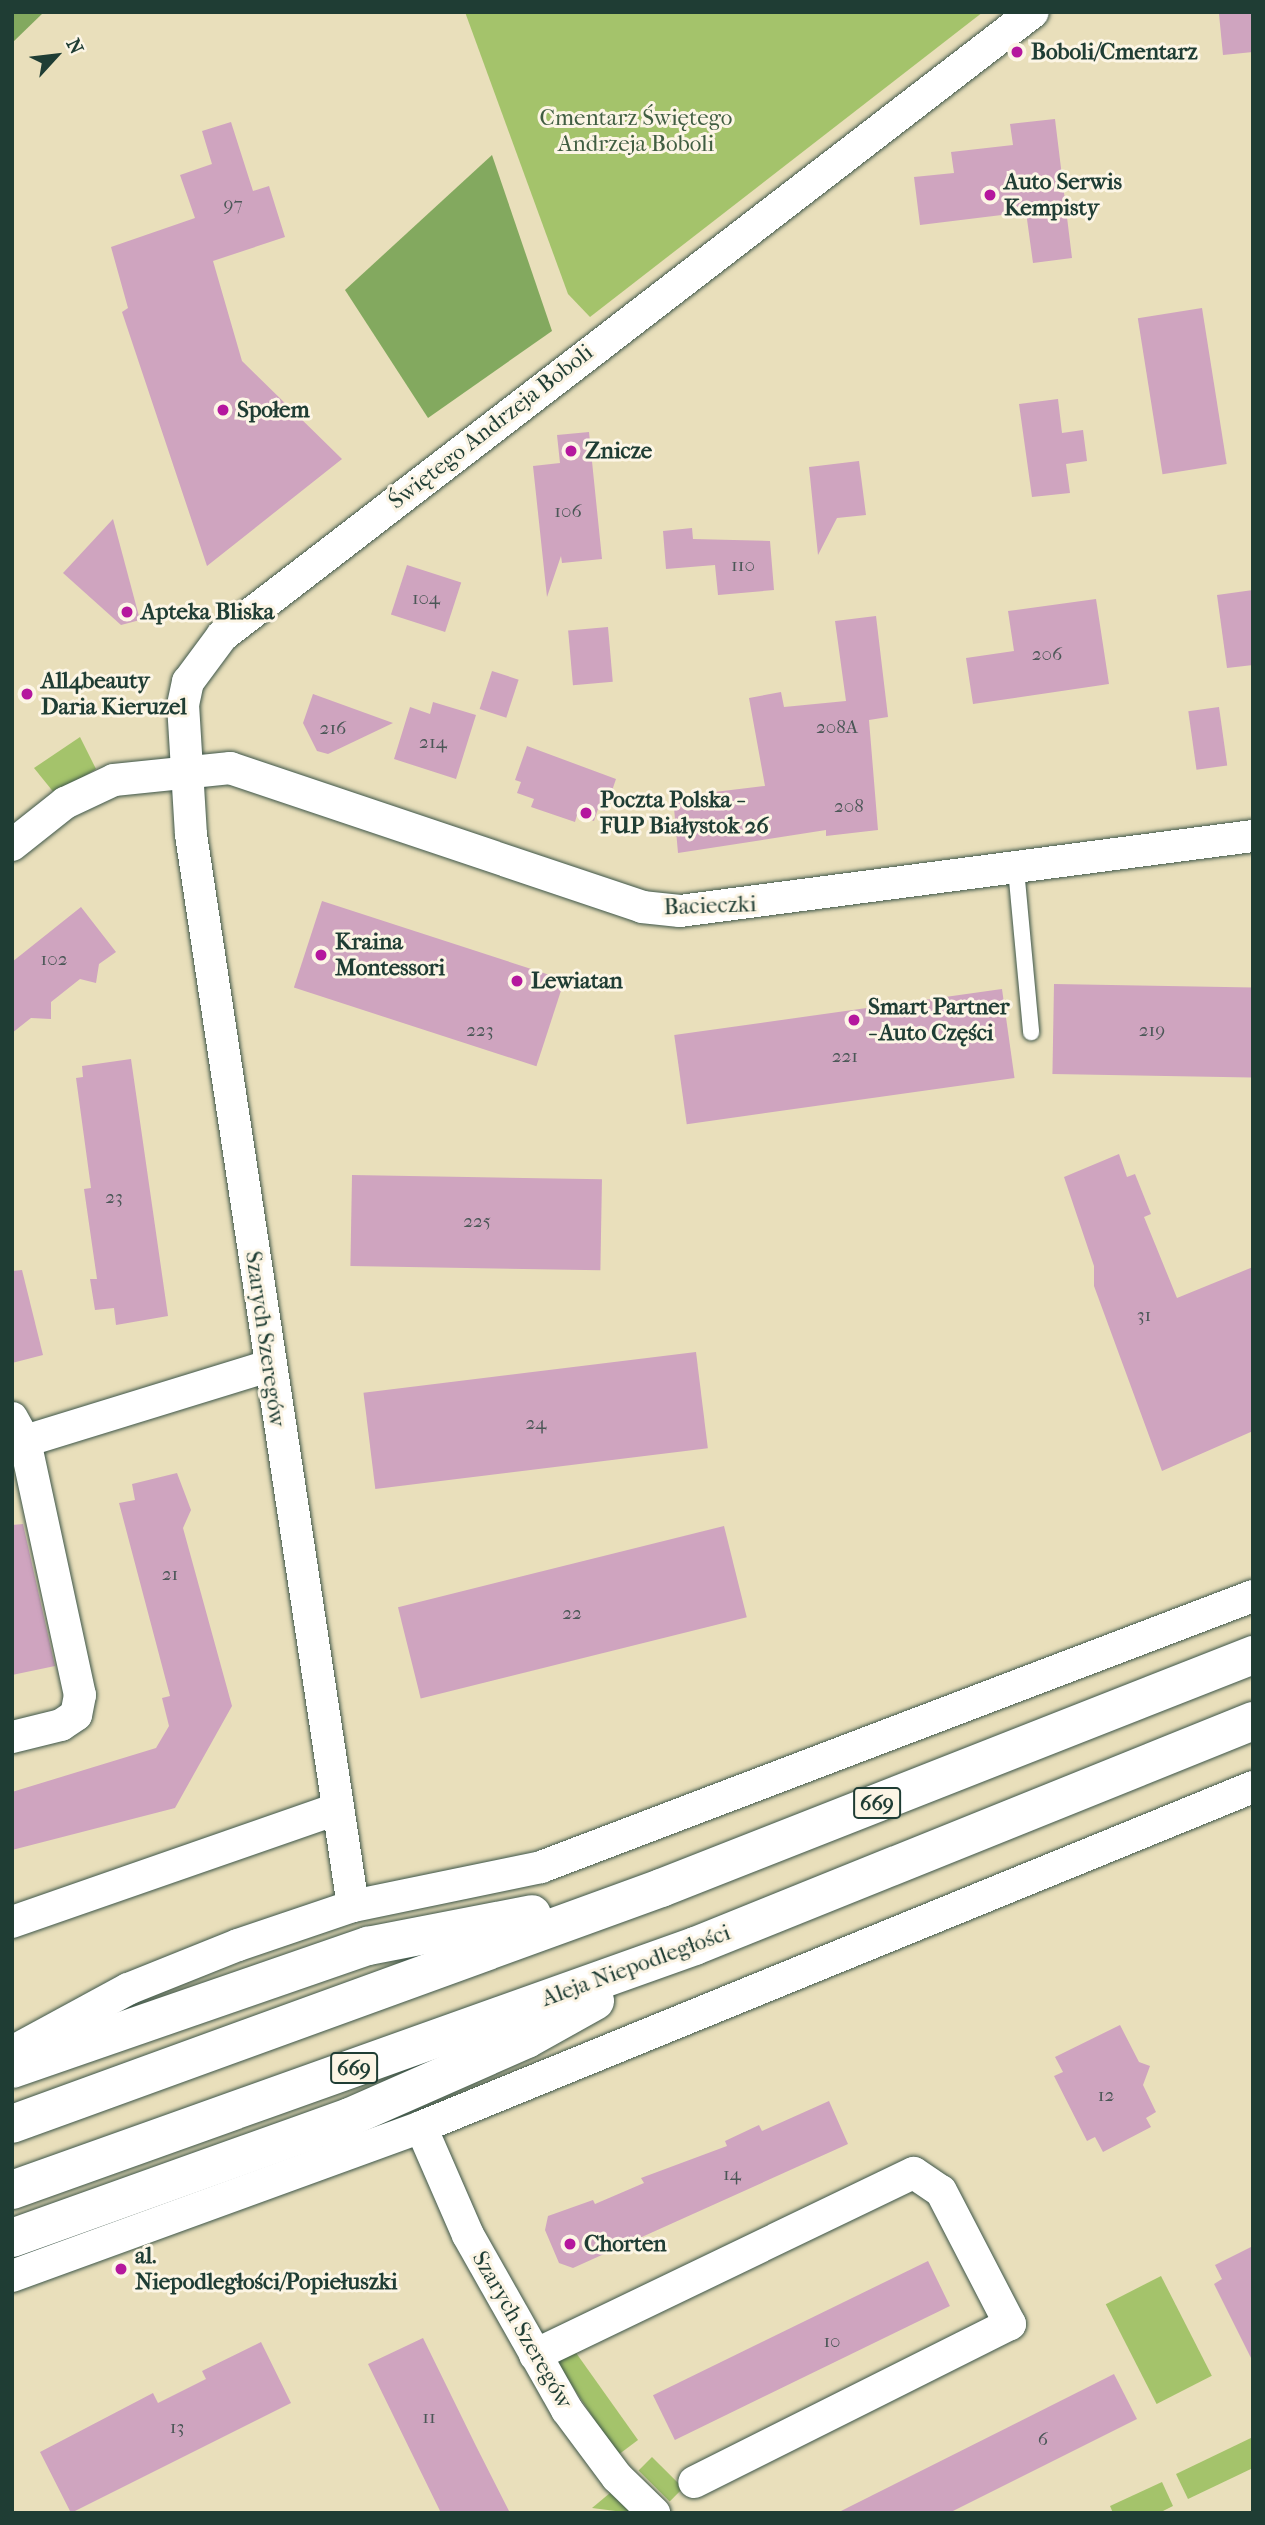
<!DOCTYPE html>
<meta charset="utf-8">
<style>
body{margin:0}
#map{position:relative;width:1265px;height:2525px;overflow:hidden;background:#e9dfbb;font-family:"IM FELL French Canon",serif}
div>[style]{position:absolute}
[style*='--x']{left:calc(var(--x)*1px);top:calc(var(--y)*1px);width:calc(var(--w)*1px);rotate:calc(var(--a)*1deg)}
.green>*{inset:0;background:#a4c36b;transform-origin:0 0}
.forest>*{inset:0;background:#83a95f}
.building>*{inset:0;background:#cfa4bf;transform-origin:0 0}
.roads{filter:drop-shadow(0 0 2px #3d5548) drop-shadow(0 0 2px #3d5548)}
.service>*{height:16px;margin:-8px;padding:0 8px;transform-origin:8px;border-radius:8px;background:#fff}
.minor>*{height:32px;margin:-16px;padding:0 16px;transform-origin:16px;border-radius:16px;background:#fff}
.primary>*{height:38px;margin:-19px;padding:0 19px;transform-origin:19px;border-radius:19px;background:#fff}
.dots>*{width:19px;height:19px;translate:-50% -50%;box-sizing:border-box;border:4px solid #fcf5e5;border-radius:50%}
span{translate:-50% -50%;white-space:nowrap;text-align:center;line-height:1.15;-webkit-text-stroke:6px #fcf5e5;paint-order:stroke}
.number-label{font-size:19px;color:#4b5757}
.number-label span{-webkit-text-stroke-width:0}
.shield-label span{padding:2px 5px;background:#fcf5e5;border:2px solid;border-radius:5px;-webkit-text-stroke-width:0}
.shield-label{font-size:21px;color:#1f3d34;font-weight:700}
.poi-label{font-size:23px;color:#1f3d34;font-weight:700}
.left{translate:0 -50%;text-align:left}
.park-label{font-size:23px;color:#405e42}
.street-label{font-size:23px;color:#1f3d34}
.frame{position:absolute;inset:0;border:14px solid #1f3d34;pointer-events:none}
.north{position:absolute;left:21px;top:21px;width:70px;height:70px;-webkit-text-stroke:5px #fcf5e5;paint-order:stroke;rotate:63deg;font-size:19px;font-weight:700;line-height:28px;text-align:center;color:#1f3d34}
.north::after{content:'';display:block;margin:auto;width:24px;height:32px;background:#1f3d34;clip-path:polygon(50% 0,100% 100%,50% 72%,0 100%)}
</style>
<div id="map">
<div class="green">
<div style="clip-path:polygon(465px 12px,983px 12px,590px 317px,568px 294px)"></div>
<div style="clip-path:polygon(80px 737px,96px 769px,55px 794px,34px 768px)"></div>
<div style="left:1161px;top:2276px;width:112px;height:62px;rotate:63deg"></div>
<div style="clip-path:polygon(574px 2350px,638px 2440px,618px 2455px,559px 2366px,561px 2352px)"></div>
<div style="clip-path:polygon(1253px 2437px,1253px 2468px,1188px 2499px,1176px 2474px)"></div>
<div style="left:652px;top:2457px;width:44px;height:19px;rotate:45deg"></div>
<div style="clip-path:polygon(1162px 2482px,1173px 2506px,1159px 2513px,1113px 2513px,1110px 2506px)"></div>
<div style="clip-path:polygon(610px 2493px,631px 2513px,592px 2508px)"></div>
</div>
<div class="forest">
<div style="clip-path:polygon(12px 12px,44px 12px,12px 43px)"></div>
<div style="clip-path:polygon(492px 155px,552px 331px,428px 418px,345px 290px)"></div>
</div>
<div class="building">
<div style="clip-path:polygon(1253px 12px,1253px 52px,1223px 55px,1219px 14px)"></div>
<div style="clip-path:polygon(1055px 119px,1072px 258px,1033px 263px,1026px 212px,920px 225px,914px 177px,954px 173px,951px 152px,1013px 145px,1010px 124px)"></div>
<div style="clip-path:polygon(231px 122px,253px 191px,269px 186px,285px 237px,213px 261px,242px 361px,342px 459px,207px 566px,122px 312px,128px 308px,111px 247px,195px 218px,180px 175px,212px 164px,202px 131px)"></div>
<div style="left:1202px;top:308px;width:158px;height:65px;rotate:81deg"></div>
<div style="clip-path:polygon(1058px 399px,1062px 433px,1083px 430px,1087px 461px,1066px 464px,1070px 493px,1032px 497px,1019px 404px)"></div>
<div style="clip-path:polygon(589px 432px,602px 559px,562px 563px,561px 556px,547px 597px,533px 466px,560px 463px,557px 435px)"></div>
<div style="clip-path:polygon(859px 461px,866px 515px,837px 518px,818px 555px,809px 467px)"></div>
<div style="clip-path:polygon(113px 519px,140px 620px,121px 625px,63px 573px)"></div>
<div style="clip-path:polygon(692px 528px,693px 539px,770px 541px,774px 590px,718px 595px,715px 565px,666px 569px,663px 531px)"></div>
<div style="left:407px;top:565px;width:57px;height:52px;rotate:18deg"></div>
<div style="clip-path:polygon(1253px 590px,1253px 665px,1227px 668px,1217px 595px)"></div>
<div style="clip-path:polygon(1096px 599px,1109px 684px,973px 704px,966px 658px,1014px 651px,1008px 611px)"></div>
<div style="clip-path:polygon(876px 616px,888px 717px,869px 720px,878px 830px,826px 836px,826px 830px,678px 853px,673px 797px,765px 786px,749px 698px,781px 692px,784px 707px,846px 701px,835px 621px)"></div>
<div style="left:608px;top:627px;width:55px;height:40px;rotate:85deg"></div>
<div style="left:492px;top:671px;width:28px;height:40px;rotate:18deg"></div>
<div style="clip-path:polygon(313px 694px,393px 723px,328px 754px,317px 751px,303px 723px)"></div>
<div style="clip-path:polygon(433px 702px,476px 715px,456px 779px,394px 759px,410px 707px,430px 714px)"></div>
<div style="left:1219px;top:707px;width:59px;height:31px;rotate:82deg"></div>
<div style="clip-path:polygon(527px 746px,616px 779px,605px 811px,598px 809px,594px 821px,577px 815px,575px 822px,531px 807px,534px 799px,517px 793px,521px 782px,515px 780px)"></div>
<div style="left:322px;top:901px;width:255px;height:91px;rotate:18deg"></div>
<div style="clip-path:polygon(81px 907px,116px 952px,99px 964px,96px 983px,80px 979px,51px 1002px,51px 1019px,31px 1018px,12px 1033px,12px 962px)"></div>
<div style="left:1054px;top:984px;width:199px;height:90px;rotate:1deg"></div>
<div style="left:1002px;top:989px;width:90px;height:331px;rotate:82deg"></div>
<div style="clip-path:polygon(131px 1059px,168px 1316px,116px 1325px,114px 1308px,95px 1310px,90px 1279px,97px 1279px,84px 1189px,91px 1188px,76px 1078px,83px 1077px,82px 1066px)"></div>
<div style="clip-path:polygon(1119px 1154px,1127px 1177px,1135px 1174px,1151px 1214px,1144px 1217px,1177px 1298px,1253px 1267px,1253px 1431px,1162px 1471px,1094px 1286px,1094px 1266px,1064px 1177px)"></div>
<div style="left:352px;top:1175px;width:250px;height:91px;rotate:1deg"></div>
<div style="clip-path:polygon(22px 1270px,43px 1355px,12px 1363px,12px 1271px)"></div>
<div style="left:696px;top:1352px;width:97px;height:335px;rotate:83deg"></div>
<div style="clip-path:polygon(177px 1473px,191px 1510px,183px 1528px,232px 1706px,175px 1808px,12px 1850px,12px 1792px,156px 1748px,169px 1726px,162px 1698px,170px 1696px,119px 1503px,135px 1500px,132px 1484px)"></div>
<div style="clip-path:polygon(23px 1524px,55px 1666px,12px 1675px,12px 1525px)"></div>
<div style="left:724px;top:1526px;width:94px;height:336px;rotate:76deg"></div>
<div style="clip-path:polygon(1120px 2025px,1139px 2062px,1150px 2066px,1143px 2085px,1156px 2112px,1146px 2118px,1151px 2127px,1103px 2152px,1095px 2137px,1087px 2141px,1054px 2076px,1063px 2072px,1055px 2057px)"></div>
<div style="clip-path:polygon(829px 2101px,848px 2144px,573px 2268px,559px 2263px,545px 2230px,548px 2216px,593px 2200px,595px 2204px,644px 2183px,641px 2178px,727px 2146px,725px 2141px,759px 2125px,762px 2131px)"></div>
<div style="clip-path:polygon(1253px 2246px,1253px 2362px,1214px 2284px,1222px 2279px,1215px 2265px)"></div>
<div style="left:928px;top:2261px;width:50px;height:306px;rotate:64deg"></div>
<div style="clip-path:polygon(423px 2338px,476px 2446px,510px 2513px,441px 2513px,368px 2364px)"></div>
<div style="clip-path:polygon(261px 2342px,291px 2403px,71px 2513px,40px 2452px,153px 2393px,158px 2403px,206px 2379px,202px 2371px)"></div>
<div style="clip-path:polygon(1114px 2374px,1137px 2419px,949px 2513px,837px 2513px)"></div>
</div>
<div class="roads">
<div class="service">
<div style="--x:1016;--y:869;--w:164;--a:84.7"></div>
</div>
<div class="minor">
<div style="--x:12;--y:845;--w:68;--a:-38.4"></div>
<div style="--x:65;--y:803;--w:54;--a:-25.1"></div>
<div style="--x:114;--y:780;--w:117;--a:-5.9"></div>
<div style="--x:230;--y:768;--w:435;--a:18.6"></div>
<div style="--x:642;--y:907;--w:38;--a:6"></div>
<div style="--x:680;--y:911;--w:578;--a:-7.46"></div>
<div style="--x:12;--y:1418;--w:26;--a:61"></div>
<div style="--x:25;--y:1441;--w:260;--a:77.8"></div>
<div style="--x:80;--y:1695;--w:20;--a:101"></div>
<div style="--x:76;--y:1715;--w:18;--a:146"></div>
<div style="--x:61;--y:1725;--w:50;--a:166.2"></div>
<div style="--x:25;--y:1441;--w:255;--a:-17.1"></div>
<div style="--x:353;--y:1906;--w:1083;--a:-98.6"></div>
<div style="--x:191;--y:835;--w:130;--a:-93.5"></div>
<div style="--x:183;--y:705;--w:24;--a:-78"></div>
<div style="--x:188;--y:682;--w:57;--a:-53.5"></div>
<div style="--x:222;--y:636;--w:1023;--a:-37.58"></div>
<div style="--x:12;--y:1922;--w:341;--a:-19.2"></div>
<div style="--x:12;--y:2052;--w:132;--a:-28.5"></div>
<div style="--x:128;--y:1989;--w:118;--a:-21.8"></div>
<div style="--x:238;--y:1945;--w:121;--a:-18.7"></div>
<div style="--x:353;--y:1906;--w:192;--a:-11.7"></div>
<div style="--x:541;--y:1867;--w:762;--a:-20.84"></div>
<div style="--x:421;--y:2127;--w:118;--a:66.5"></div>
<div style="--x:468;--y:2235;--w:201;--a:60.5"></div>
<div style="--x:567;--y:2410;--w:84;--a:53.3"></div>
<div style="--x:617;--y:2477;--w:52;--a:44.2"></div>
<div style="--x:12;--y:2276;--w:435;--a:-20"></div>
<div style="--x:421;--y:2127;--w:899;--a:-22.23"></div>
<div style="--x:535;--y:2355;--w:420;--a:-25.7"></div>
<div style="--x:914;--y:2173;--w:32;--a:34"></div>
<div style="--x:941;--y:2191;--w:150;--a:62.6"></div>
<div style="--x:1010;--y:2324;--w:353;--a:153.4"></div>
</div>
<div class="primary">
<div style="--x:12;--y:2069;--w:377;--a:-19.1"></div>
<div style="--x:368;--y:1946;--w:167;--a:-11"></div>
<div style="--x:12;--y:2124;--w:691;--a:-19.98"></div>
<div style="--x:661;--y:1888;--w:636;--a:-21.48"></div>
<div style="--x:12;--y:2190;--w:725;--a:-19.66"></div>
<div style="--x:695;--y:1946;--w:602;--a:-21.96"></div>
<div style="--x:12;--y:2238;--w:359;--a:-19.7"></div>
<div style="--x:350;--y:2117;--w:193;--a:-23.8"></div>
<div style="--x:527;--y:2039;--w:78;--a:-29.2"></div>
</div>
</div>
<div class="dots">
<div style="left:1017px;top:52px;background:#b5179e"></div>
<div style="left:990px;top:195px;background:#b5179e"></div>
<div style="left:223px;top:410px;background:#b5179e"></div>
<div style="left:571px;top:451px;background:#b5179e"></div>
<div style="left:127px;top:612px;background:#b5179e"></div>
<div style="left:27px;top:694px;background:#b5179e"></div>
<div style="left:586px;top:813px;background:#b5179e"></div>
<div style="left:321px;top:955px;background:#b5179e"></div>
<div style="left:517px;top:981px;background:#b5179e"></div>
<div style="left:854px;top:1020px;background:#b5179e"></div>
<div style="left:570px;top:2244px;background:#b5179e"></div>
<div style="left:121px;top:2269px;background:#b5179e"></div>
</div>
<div class="number-label">
<span style="left:233px;top:205px">97</span>
<span style="left:568px;top:512px">106</span>
<span style="left:743px;top:566px">110</span>
<span style="left:426px;top:599px">104</span>
<span style="left:1047px;top:655px">206</span>
<span style="left:837px;top:728px">208A</span>
<span style="left:333px;top:729px">216</span>
<span style="left:433px;top:743px">214</span>
<span style="left:849px;top:807px">208</span>
<span style="left:54px;top:960px">102</span>
<span style="left:480px;top:1031px">223</span>
<span style="left:1152px;top:1031px">219</span>
<span style="left:845px;top:1057px">221</span>
<span style="left:114px;top:1198px">23</span>
<span style="left:477px;top:1222px">225</span>
<span style="left:1144px;top:1316px">31</span>
<span style="left:536px;top:1424px">24</span>
<span style="left:170px;top:1575px">21</span>
<span style="left:572px;top:1614px">22</span>
<span style="left:1106px;top:2096px">12</span>
<span style="left:732px;top:2175px">14</span>
<span style="left:832px;top:2342px">10</span>
<span style="left:429px;top:2418px">11</span>
<span style="left:177px;top:2428px">13</span>
<span style="left:1043px;top:2440px">6</span>
</div>
<div class="shield-label">
<span style="left:877px;top:1803px">669</span>
<span style="left:354px;top:2068px">669</span>
</div>
<div class="poi-label">
<span class="left" style="left:1031px;top:52px">Boboli/Cmentarz</span>
<span class="left" style="left:1004px;top:195px">Auto Serwis<br>Kempisty</span>
<span class="left" style="left:237px;top:410px">Społem</span>
<span class="left" style="left:585px;top:451px">Znicze</span>
<span class="left" style="left:141px;top:612px">Apteka Bliska</span>
<span class="left" style="left:41px;top:694px">All4beauty<br>Daria Kieruzel</span>
<span class="left" style="left:600px;top:813px">Poczta Polska -<br>FUP Białystok 26</span>
<span class="left" style="left:335px;top:955px">Kraina<br>Montessori</span>
<span class="left" style="left:531px;top:981px">Lewiatan</span>
<span class="left" style="left:868px;top:1020px">Smart Partner<br>- Auto Części</span>
<span class="left" style="left:584px;top:2244px">Chorten</span>
<span class="left" style="left:135px;top:2269px">al.<br>Niepodległości/Popiełuszki</span>
</div>
<div class="park-label">
<span style="left:636px;top:131px">Cmentarz Świętego<br>Andrzeja Boboli</span>
</div>
<div class="street-label">
<span style="left:491px;top:427px;rotate:-38deg">Świętego Andrzeja Boboli</span>
<span style="left:710px;top:906px;rotate:-2deg">Bacieczki</span>
<span style="left:265px;top:1339px;rotate:82deg">Szarych Szeregów</span>
<span style="left:636px;top:1966px;rotate:-20deg">Aleja Niepodległości</span>
<span style="left:522px;top:2330px;rotate:60deg">Szarych Szeregów</span>
</div>
<div class="frame"></div>
<div class="north">N</div>
</div>
